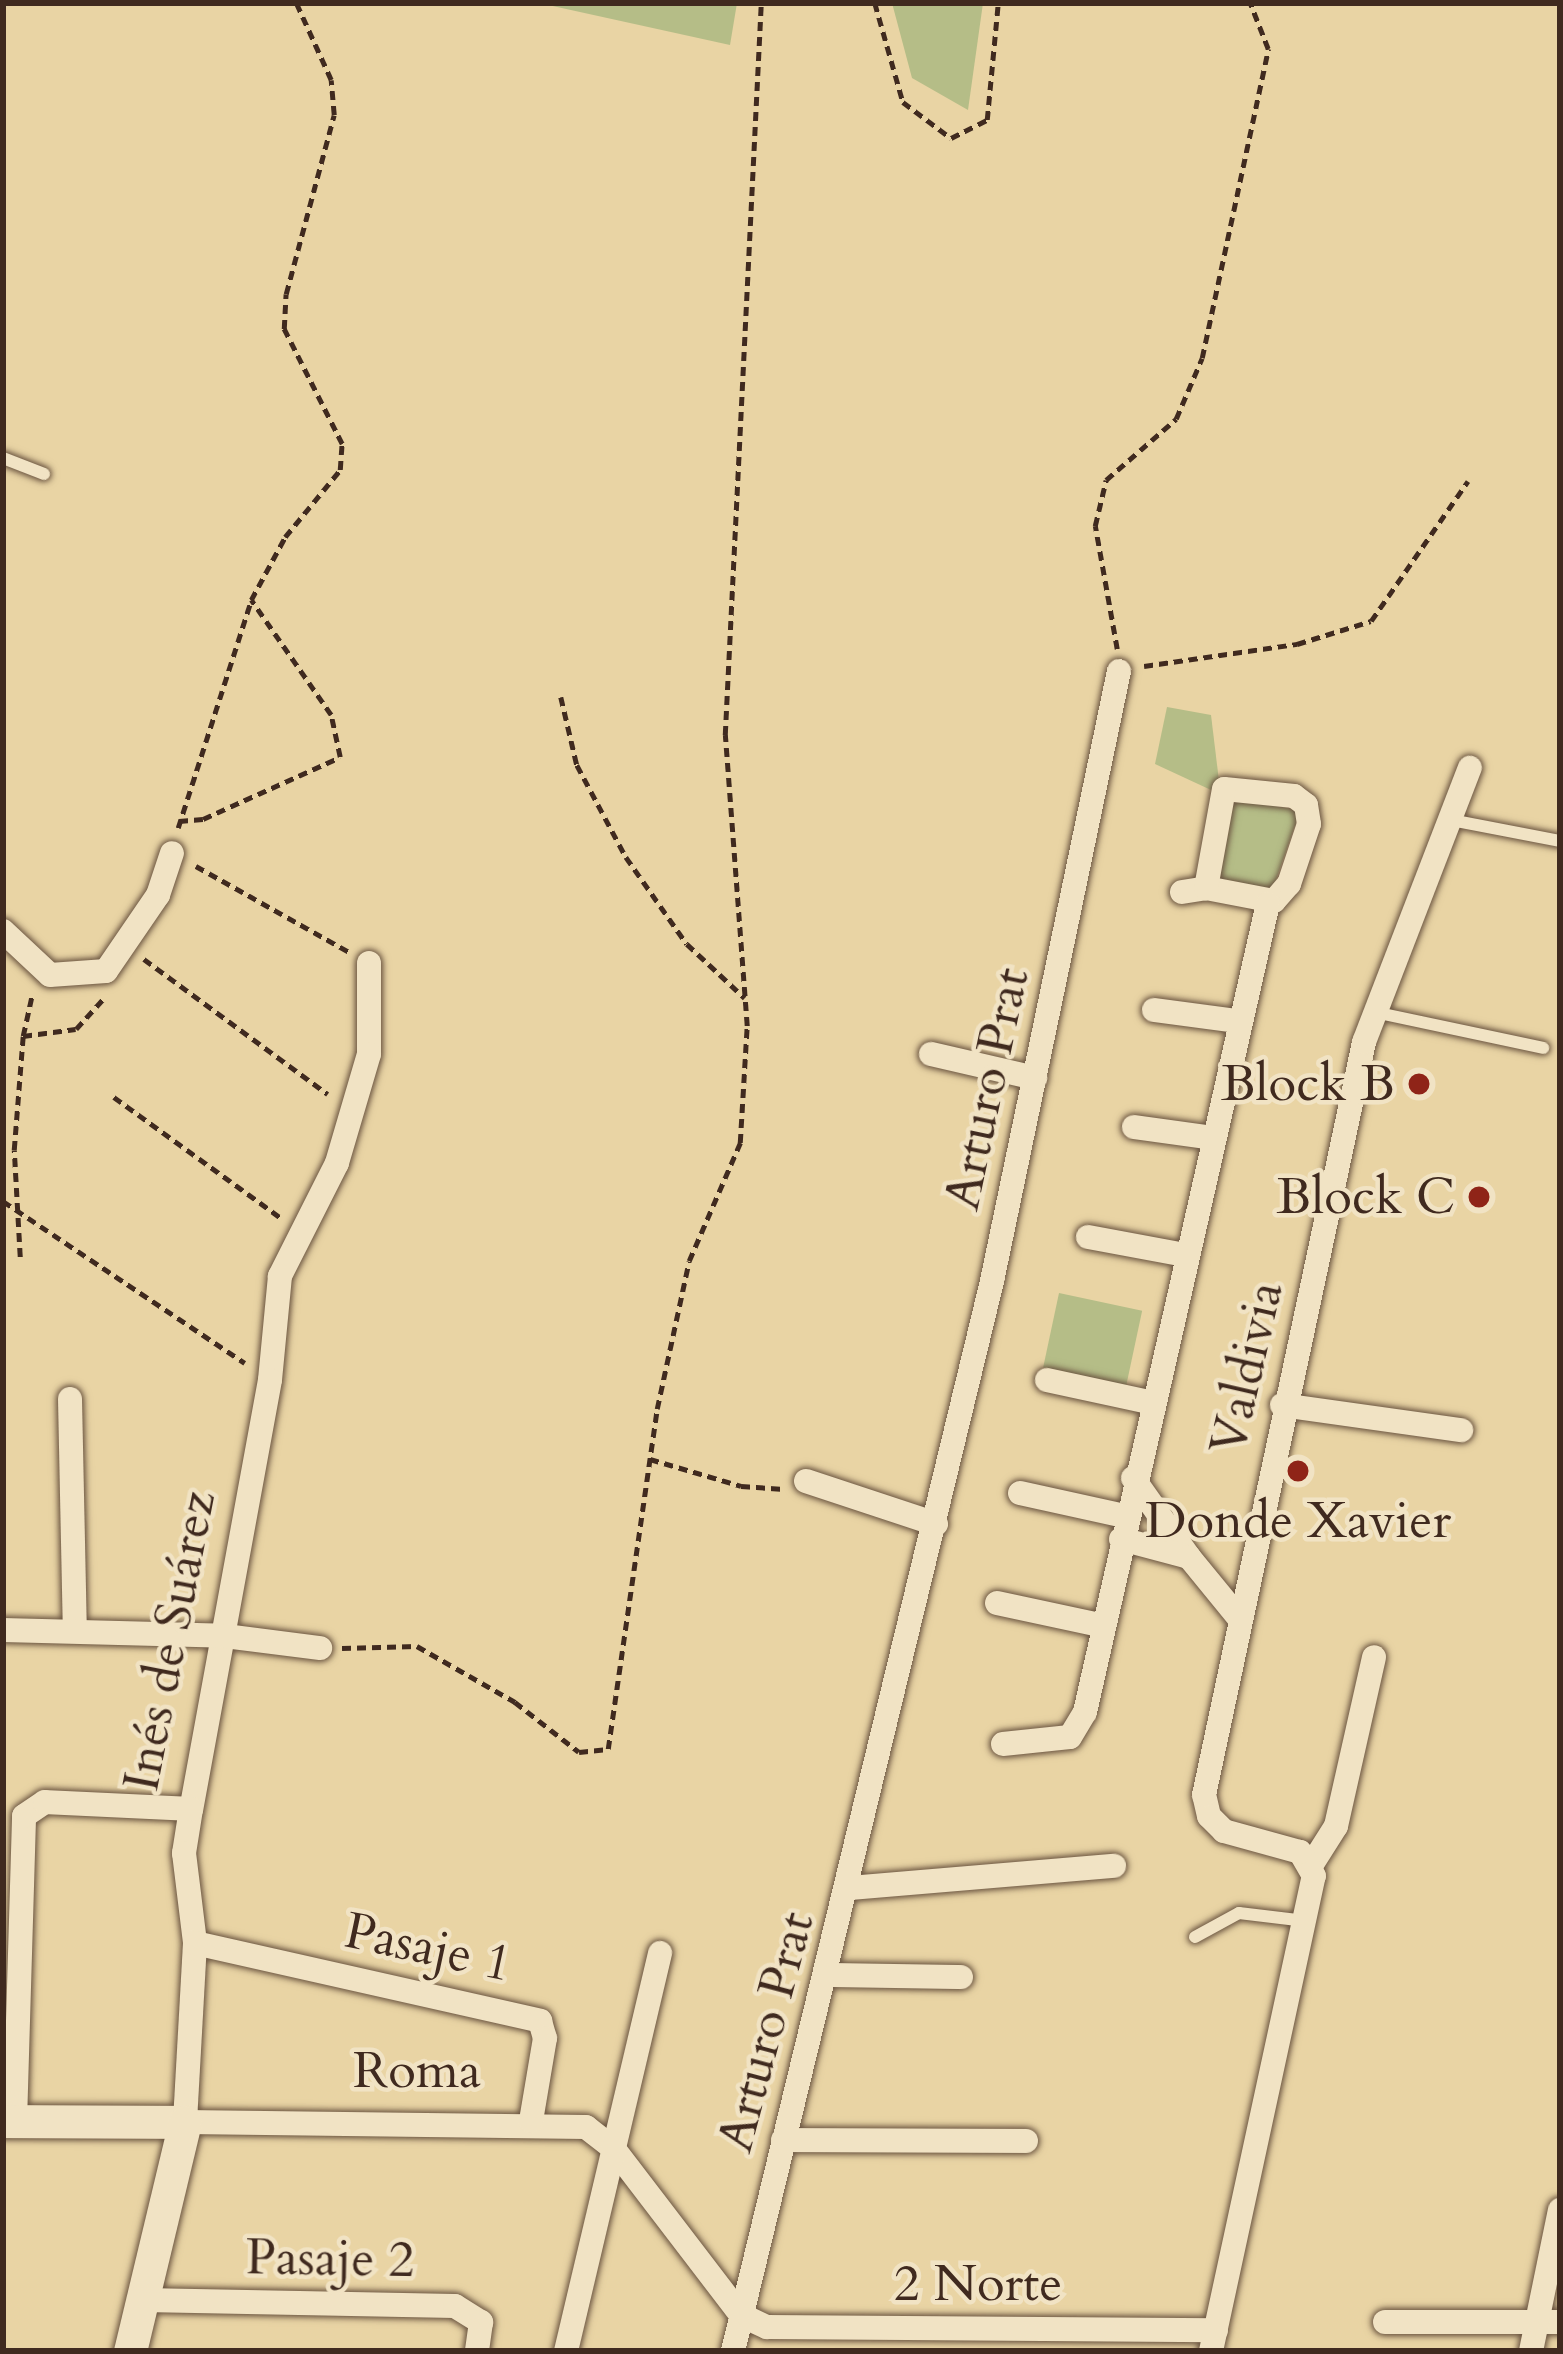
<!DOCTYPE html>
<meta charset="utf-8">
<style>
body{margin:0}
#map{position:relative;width:1563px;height:2354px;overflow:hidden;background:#e9d4a4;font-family:Cardo,serif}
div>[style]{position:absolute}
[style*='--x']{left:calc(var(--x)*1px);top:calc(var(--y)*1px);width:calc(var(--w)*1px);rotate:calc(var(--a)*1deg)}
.green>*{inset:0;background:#b5bd87;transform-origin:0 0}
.path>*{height:4.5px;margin-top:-2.25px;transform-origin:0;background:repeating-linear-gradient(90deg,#402a1f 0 9px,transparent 0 15px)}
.roads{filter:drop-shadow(0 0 3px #6a5440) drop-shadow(0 0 3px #6a5440)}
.lane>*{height:12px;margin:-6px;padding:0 6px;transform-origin:6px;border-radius:6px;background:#f1e3c4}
.street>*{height:24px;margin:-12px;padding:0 12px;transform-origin:12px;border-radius:12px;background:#f1e3c4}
.secondary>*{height:33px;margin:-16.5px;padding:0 16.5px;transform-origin:16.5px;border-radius:16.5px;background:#f1e3c4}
.dots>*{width:33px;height:33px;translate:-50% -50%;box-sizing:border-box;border:6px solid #f1e3c4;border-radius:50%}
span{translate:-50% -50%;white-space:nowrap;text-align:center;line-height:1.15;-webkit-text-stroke:9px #f1e3c4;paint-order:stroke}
.poi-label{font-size:51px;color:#402a1f}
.right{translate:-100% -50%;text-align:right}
.street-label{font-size:51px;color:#402a1f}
.frame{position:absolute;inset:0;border:6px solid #402a1f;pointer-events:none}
</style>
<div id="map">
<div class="green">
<div style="clip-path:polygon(539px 3px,737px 3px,730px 45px)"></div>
<div style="clip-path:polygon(892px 3px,983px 3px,968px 110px,912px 78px)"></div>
<div style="clip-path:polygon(1167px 707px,1211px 715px,1219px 781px,1211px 790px,1155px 764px)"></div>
<div style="clip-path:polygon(1235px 797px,1300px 811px,1272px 891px,1219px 883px)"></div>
<div style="left:1059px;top:1293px;width:85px;height:76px;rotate:12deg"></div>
</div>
<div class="path">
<div style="--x:875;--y:3;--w:103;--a:74.2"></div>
<div style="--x:903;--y:102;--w:60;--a:36.9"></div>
<div style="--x:951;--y:138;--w:40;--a:-26.6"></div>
<div style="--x:987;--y:120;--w:118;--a:-84.6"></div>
<div style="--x:1117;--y:649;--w:125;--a:-100.1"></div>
<div style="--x:1095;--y:526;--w:47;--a:-76.6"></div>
<div style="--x:1106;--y:480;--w:93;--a:-41.1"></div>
<div style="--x:1176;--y:419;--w:66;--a:-66.9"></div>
<div style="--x:1202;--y:358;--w:316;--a:-77.9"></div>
<div style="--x:1268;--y:49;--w:49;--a:-111.4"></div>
<div style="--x:1144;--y:666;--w:155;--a:-8.2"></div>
<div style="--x:1297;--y:644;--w:77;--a:-17.3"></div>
<div style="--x:1371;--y:621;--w:170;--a:-55.3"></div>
<div style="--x:561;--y:697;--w:70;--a:76.8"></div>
<div style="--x:577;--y:765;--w:104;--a:62"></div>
<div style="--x:626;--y:857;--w:106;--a:55"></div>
<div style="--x:687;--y:944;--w:79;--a:43"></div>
<div style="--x:179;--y:821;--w:24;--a:-5"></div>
<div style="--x:203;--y:819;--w:150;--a:-24.3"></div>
<div style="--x:340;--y:757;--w:43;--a:-102.1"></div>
<div style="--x:331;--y:715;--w:140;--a:-124.8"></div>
<div style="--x:178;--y:828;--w:239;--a:-72.2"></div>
<div style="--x:251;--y:600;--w:72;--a:-61.6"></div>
<div style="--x:285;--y:537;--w:87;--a:-50.6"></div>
<div style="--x:340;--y:470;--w:26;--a:-86"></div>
<div style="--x:342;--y:444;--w:129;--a:-116.8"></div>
<div style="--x:284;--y:329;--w:35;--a:-87"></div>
<div style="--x:286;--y:294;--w:185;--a:-75"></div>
<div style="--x:334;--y:115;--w:35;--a:-95"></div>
<div style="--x:331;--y:80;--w:85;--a:-114.4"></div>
<div style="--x:196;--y:866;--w:176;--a:29.3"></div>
<div style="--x:144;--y:959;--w:228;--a:36.3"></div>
<div style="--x:23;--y:1036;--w:42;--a:-77.6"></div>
<div style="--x:114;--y:1097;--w:205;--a:35.9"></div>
<div style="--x:3;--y:1201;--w:291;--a:33.8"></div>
<div style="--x:20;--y:1257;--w:107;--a:-93.2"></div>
<div style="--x:14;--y:1150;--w:114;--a:-85.5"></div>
<div style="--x:23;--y:1036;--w:53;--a:-7.5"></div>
<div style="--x:76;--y:1029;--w:42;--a:-47.9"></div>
<div style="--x:650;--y:1459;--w:95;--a:16.5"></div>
<div style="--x:741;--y:1486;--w:43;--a:4"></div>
<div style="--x:342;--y:1648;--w:75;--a:-1.5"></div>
<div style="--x:417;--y:1646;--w:113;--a:29.7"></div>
<div style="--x:515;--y:1702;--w:81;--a:38"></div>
<div style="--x:579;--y:1752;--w:29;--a:-6"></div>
<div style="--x:608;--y:1749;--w:344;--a:-81.8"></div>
<div style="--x:657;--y:1409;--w:151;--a:-77.8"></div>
<div style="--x:689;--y:1261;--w:129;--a:-66.6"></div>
<div style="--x:740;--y:1143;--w:117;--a:-86.6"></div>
<div style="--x:747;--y:1026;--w:292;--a:-94.3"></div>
<div style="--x:725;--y:735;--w:733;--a:-87.18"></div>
</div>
<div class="roads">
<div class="lane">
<div style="--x:3;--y:458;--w:44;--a:21.3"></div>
<div style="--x:1451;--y:820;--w:111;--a:10.9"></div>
<div style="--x:1374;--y:1012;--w:173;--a:12"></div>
<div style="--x:1195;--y:1937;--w:50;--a:-28.6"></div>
<div style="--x:1239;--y:1913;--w:67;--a:6.8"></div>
</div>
<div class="street">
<div style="--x:1182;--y:892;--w:24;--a:-9"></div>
<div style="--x:1206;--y:888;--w:69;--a:10.8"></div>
<div style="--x:1274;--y:901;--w:23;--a:-49"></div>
<div style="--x:1289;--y:884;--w:63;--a:-71.6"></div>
<div style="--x:1309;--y:824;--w:19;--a:-99"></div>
<div style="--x:1306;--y:805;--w:15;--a:-143"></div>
<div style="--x:1294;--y:796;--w:70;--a:-174.3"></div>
<div style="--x:1224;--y:789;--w:101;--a:100.3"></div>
<div style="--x:3;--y:931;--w:64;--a:43.1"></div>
<div style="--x:50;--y:975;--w:56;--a:-4.1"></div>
<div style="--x:106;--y:971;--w:92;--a:-55.6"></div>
<div style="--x:158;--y:895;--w:44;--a:-71.6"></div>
<div style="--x:369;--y:963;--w:91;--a:90"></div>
<div style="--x:369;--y:1054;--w:114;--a:106.4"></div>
<div style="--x:337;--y:1163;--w:127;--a:116.8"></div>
<div style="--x:280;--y:1276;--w:104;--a:95.5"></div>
<div style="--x:270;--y:1380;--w:436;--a:100.4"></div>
<div style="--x:191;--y:1809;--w:45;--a:99"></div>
<div style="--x:184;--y:1853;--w:91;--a:83"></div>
<div style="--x:195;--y:1943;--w:179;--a:93.2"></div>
<div style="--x:185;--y:2122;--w:401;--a:0.7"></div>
<div style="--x:586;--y:2127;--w:36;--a:38"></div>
<div style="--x:614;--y:2149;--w:209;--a:52.6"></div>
<div style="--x:741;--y:2315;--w:29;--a:25"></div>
<div style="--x:767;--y:2327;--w:449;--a:0.4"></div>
<div style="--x:1154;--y:1010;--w:84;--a:7.5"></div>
<div style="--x:931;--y:1054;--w:107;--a:13"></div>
<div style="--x:1134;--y:1127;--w:80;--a:7.9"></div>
<div style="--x:1088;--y:1237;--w:99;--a:10.5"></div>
<div style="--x:1047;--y:1380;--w:104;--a:12.2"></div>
<div style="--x:70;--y:1399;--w:232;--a:88.8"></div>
<div style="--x:1282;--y:1405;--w:181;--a:8"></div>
<div style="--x:1133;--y:1478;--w:97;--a:54.7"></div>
<div style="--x:806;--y:1481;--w:137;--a:18.3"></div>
<div style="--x:1020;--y:1493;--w:107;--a:12.4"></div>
<div style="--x:1121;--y:1539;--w:70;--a:14.8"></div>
<div style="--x:1189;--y:1557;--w:79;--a:50.7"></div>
<div style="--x:997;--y:1603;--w:105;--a:12.1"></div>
<div style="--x:3;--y:1630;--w:222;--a:1.5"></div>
<div style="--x:225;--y:1636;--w:96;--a:7.2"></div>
<div style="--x:1003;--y:1744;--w:67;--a:-6"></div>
<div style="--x:1070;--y:1737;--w:29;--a:-59"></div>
<div style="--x:1085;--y:1712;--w:829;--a:-77.25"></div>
<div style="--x:1312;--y:1864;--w:45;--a:-57.7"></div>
<div style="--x:1336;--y:1826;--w:173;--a:-77.3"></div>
<div style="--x:850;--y:1888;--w:265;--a:-4.8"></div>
<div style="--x:195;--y:1943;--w:354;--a:12.7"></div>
<div style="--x:540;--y:2021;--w:18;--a:74"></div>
<div style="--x:545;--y:2038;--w:84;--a:99.6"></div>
<div style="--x:828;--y:1975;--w:133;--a:0.9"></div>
<div style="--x:15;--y:2122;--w:306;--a:-88.3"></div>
<div style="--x:24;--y:1816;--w:25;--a:-34"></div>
<div style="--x:45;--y:1802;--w:146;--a:2.7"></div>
<div style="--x:783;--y:2140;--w:243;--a:0.2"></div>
<div style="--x:143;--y:2300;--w:312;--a:1.1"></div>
<div style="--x:455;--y:2306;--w:31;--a:32"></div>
<div style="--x:481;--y:2322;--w:29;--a:98"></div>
<div style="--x:1385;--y:2322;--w:175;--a:0"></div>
<div style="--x:566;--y:2351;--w:409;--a:-76.7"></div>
<div style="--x:733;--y:2351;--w:1101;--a:-76.39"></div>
<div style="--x:992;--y:1281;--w:623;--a:-78.24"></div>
<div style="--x:1211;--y:2351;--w:486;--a:-77.8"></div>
<div style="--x:1314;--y:1876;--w:28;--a:-120"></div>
<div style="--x:1300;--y:1852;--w:79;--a:-164.6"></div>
<div style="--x:1224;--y:1831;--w:21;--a:-135"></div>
<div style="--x:1209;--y:1816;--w:22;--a:-103"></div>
<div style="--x:1204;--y:1795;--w:770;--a:-78"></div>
<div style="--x:1364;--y:1042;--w:294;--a:-68.9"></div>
<div style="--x:1531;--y:2351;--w:144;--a:-78.4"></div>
</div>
<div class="secondary">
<div style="--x:3;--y:2121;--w:182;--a:0.3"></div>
<div style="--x:185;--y:2122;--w:236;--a:103.5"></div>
</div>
</div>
<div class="dots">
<div style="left:1419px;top:1084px;background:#8f2418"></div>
<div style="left:1479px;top:1197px;background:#8f2418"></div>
<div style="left:1298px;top:1471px;background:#8f2418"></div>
</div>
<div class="poi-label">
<span class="right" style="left:1395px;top:1084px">Block B</span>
<span class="right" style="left:1455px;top:1197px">Block C</span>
<span style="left:1298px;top:1521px">Donde Xavier</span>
</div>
<div class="street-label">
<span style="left:987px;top:1089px;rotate:-78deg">Arturo Prat</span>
<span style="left:1247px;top:1368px;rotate:-77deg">Valdivia</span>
<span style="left:170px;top:1641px;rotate:-79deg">Inés de Suárez</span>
<span style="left:428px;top:1948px;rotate:12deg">Pasaje 1</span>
<span style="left:766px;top:2032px;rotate:-75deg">Arturo Prat</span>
<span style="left:417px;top:2071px">Roma</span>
<span style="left:330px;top:2259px;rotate:1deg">Pasaje 2</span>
<span style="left:978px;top:2284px">2 Norte</span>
</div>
<div class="frame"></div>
</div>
